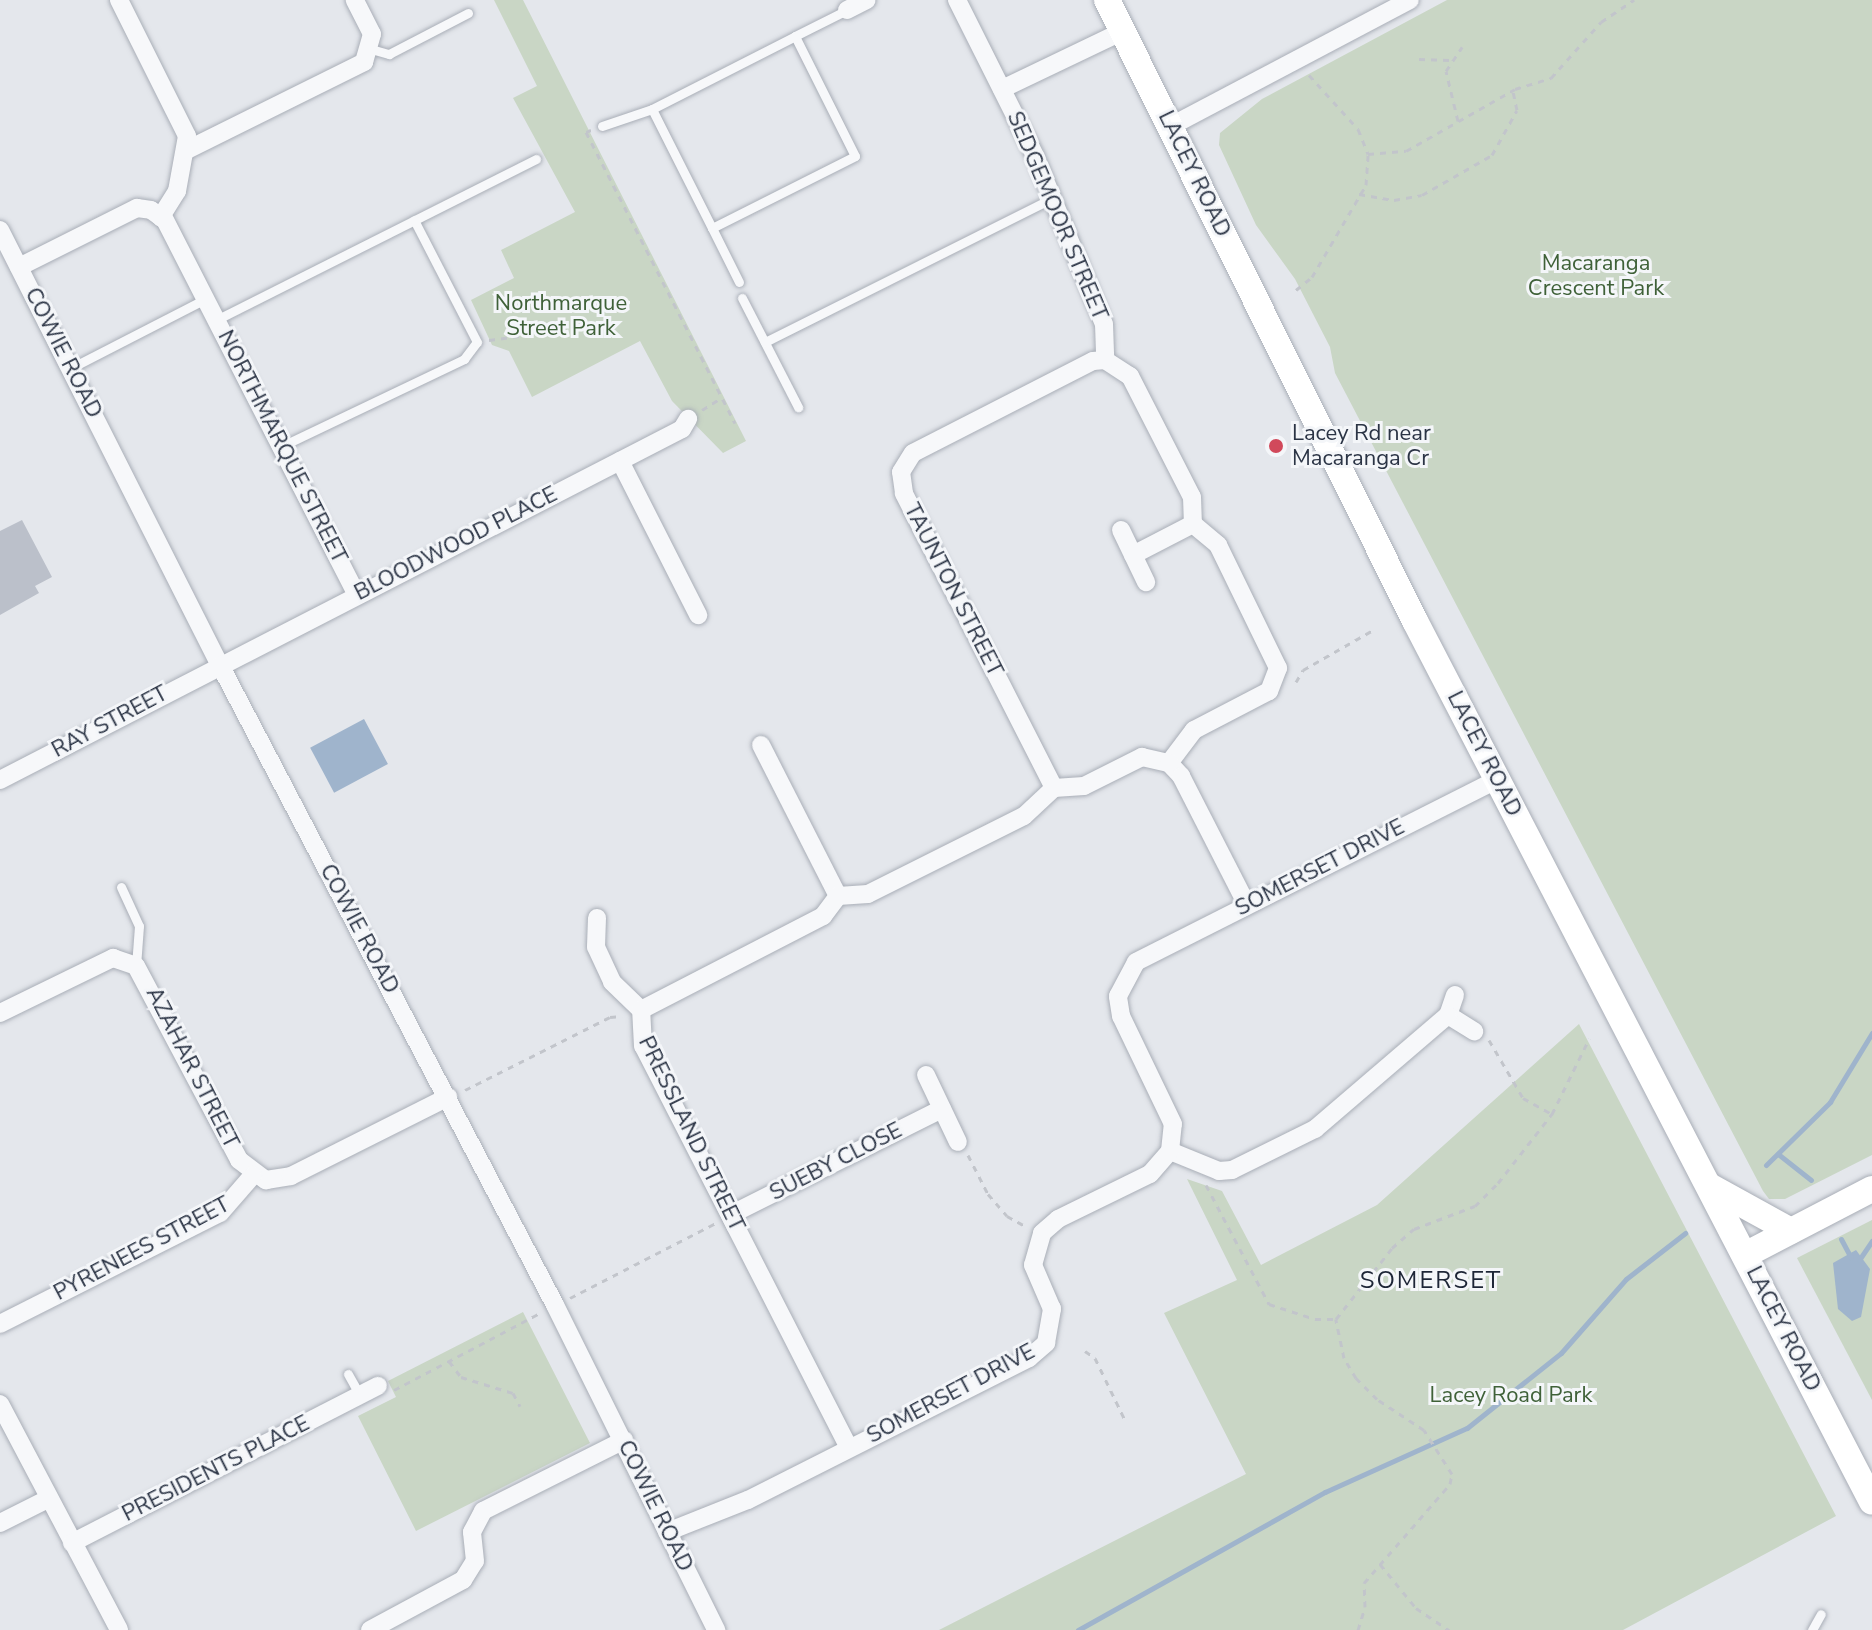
<!DOCTYPE html>
<style>
body{margin:0}
#map{position:relative;width:1872px;height:1630px;overflow:hidden;background:#e4e7ec;font-family:"Nunito Sans",sans-serif}
div>[style]{position:absolute}
[style*='--x']{left:calc(var(--x)*1px);top:calc(var(--y)*1px);width:calc(var(--w)*1px);rotate:calc(var(--a)*1deg)}
.green>*{inset:0;background:#c9d6c5}
.water>*{inset:0;background:#9fb4cc;transform-origin:0 0}
.stream>*{height:5px;margin:-2.5px;padding:0 2.5px;transform-origin:2.5px;border-radius:2.5px;background:#9fb4cc}
.building>*{inset:0;background:#bbc0ca}
.path>*{height:3px;margin-top:-1.5px;transform-origin:0;background:repeating-linear-gradient(90deg,#c2c5cb 0 6px,transparent 0 12px)}
.roads{filter:drop-shadow(0 0 2px #a9aeb7) drop-shadow(0 0 2px #a9aeb7)}
.lane>*{height:9px;margin:-4.5px;padding:0 4.5px;transform-origin:4.5px;border-radius:4.5px;background:#f7f8fa}
.street>*{height:18px;margin:-9px;padding:0 9px;transform-origin:9px;border-radius:9px;background:#f7f8fa}
.secondary>*{height:26px;margin:-13px;padding:0 13px;transform-origin:13px;border-radius:13px;background:#fff}
.dots>*{width:22px;height:22px;translate:-50% -50%;box-sizing:border-box;border:4px solid #f4f6f9;border-radius:50%}
span{translate:-50% -50%;white-space:nowrap;text-align:center;line-height:1.15;-webkit-text-stroke:6px #f4f6f9;paint-order:stroke}
.street-label{font-size:22px;color:#2b3445}
.park-label{font-size:22px;color:#3f6138}
.poi-label{font-size:22px;color:#2b3445}
.left{translate:0 -50%;text-align:left}
.neighbourhood-label{font-size:24px;color:#1d2536;letter-spacing:2px}
</style>
<div id="map">
<div class="green">
<div style="clip-path:polygon(494px 0,523px 0,746px 441px,723px 453px,672px 401px,640px 341px,532px 397px,509px 351px,492px 345px,471px 300px,514px 278px,501px 250px,575px 212px,513px 98px,537px 86px)"></div>
<div style="clip-path:polygon(1447px 0,1872px 0,1872px 1155px,1785px 1199px,1769px 1199px,1763px 1191px,1335px 373px,1330px 347px,1295px 279px,1256px 225px,1219px 145px,1220px 133px,1262px 99px)"></div>
<div style="clip-path:polygon(1579px 1024px,1836px 1516px,1623px 1630px,939px 1630px,1246px 1474px,1164px 1313px,1237px 1280px,1187px 1179px,1222px 1191px,1261px 1265px,1377px 1205px)"></div>
<div style="clip-path:polygon(1872px 1220px,1872px 1400px,1797px 1258px)"></div>
<div style="clip-path:polygon(523px 1312px,590px 1443px,416px 1531px,358px 1416px,396px 1397px,388px 1381px)"></div>
</div>
<div class="water">
<div style="left:364px;top:719px;width:51px;height:61px;rotate:62deg"></div>
<div style="clip-path:polygon(1856px 1250px,1870px 1269px,1861px 1317px,1852px 1321px,1838px 1309px,1833px 1263px)"></div>
</div>
<div class="stream">
<div style="--x:1778;--y:1154;--w:42;--a:38.2"></div>
<div style="--x:1766;--y:1165;--w:90;--a:-44.5"></div>
<div style="--x:1830;--y:1102;--w:81;--a:-58.7"></div>
<div style="--x:1841;--y:1239;--w:21;--a:62"></div>
<div style="--x:1859;--y:1260;--w:23;--a:-56"></div>
<div style="--x:1078;--y:1630;--w:283;--a:-29.2"></div>
<div style="--x:1325;--y:1492;--w:156;--a:-24.3"></div>
<div style="--x:1467;--y:1428;--w:120;--a:-38.6"></div>
<div style="--x:1561;--y:1353;--w:98;--a:-48.7"></div>
<div style="--x:1626;--y:1279;--w:75;--a:-37.9"></div>
</div>
<div class="building">
<div style="clip-path:polygon(22px 520px,52px 577px,35px 586px,39px 593px,0 615px,0 531px)"></div>
</div>
<div class="path">
<div style="--x:1419;--y:59;--w:31;--a:2"></div>
<div style="--x:1309;--y:75;--w:73;--a:47.8"></div>
<div style="--x:1358;--y:129;--w:27;--a:68"></div>
<div style="--x:1458;--y:121;--w:51;--a:-103.5"></div>
<div style="--x:1446;--y:71;--w:29;--a:-56"></div>
<div style="--x:591;--y:130;--w:5;--a:158"></div>
<div style="--x:586;--y:132;--w:327;--a:62.9"></div>
<div style="--x:1359;--y:194;--w:36;--a:10"></div>
<div style="--x:1394;--y:200;--w:28;--a:-10"></div>
<div style="--x:1422;--y:195;--w:81;--a:-29.7"></div>
<div style="--x:1492;--y:155;--w:51;--a:-60.9"></div>
<div style="--x:1517;--y:110;--w:19;--a:-102"></div>
<div style="--x:1296;--y:290;--w:21;--a:-39"></div>
<div style="--x:1312;--y:277;--w:107;--a:-59.6"></div>
<div style="--x:1366;--y:185;--w:31;--a:-86"></div>
<div style="--x:1368;--y:154;--w:38;--a:-5"></div>
<div style="--x:1406;--y:151;--w:125;--a:-29.6"></div>
<div style="--x:1515;--y:89;--w:38;--a:-17"></div>
<div style="--x:1551;--y:78;--w:75;--a:-48.2"></div>
<div style="--x:1601;--y:22;--w:40;--a:-34"></div>
<div style="--x:489;--y:340;--w:46;--a:-7.4"></div>
<div style="--x:702;--y:410;--w:22;--a:-32"></div>
<div style="--x:1296;--y:682;--w:14;--a:-60"></div>
<div style="--x:1303;--y:670;--w:83;--a:-29.7"></div>
<div style="--x:1489;--y:1040;--w:67;--a:59.6"></div>
<div style="--x:1523;--y:1098;--w:33;--a:29"></div>
<div style="--x:465;--y:1090;--w:162;--a:-26.7"></div>
<div style="--x:610;--y:1017;--w:12;--a:-5"></div>
<div style="--x:968;--y:1155;--w:44;--a:62.9"></div>
<div style="--x:988;--y:1194;--w:29;--a:49"></div>
<div style="--x:1007;--y:1216;--w:23;--a:29"></div>
<div style="--x:1206;--y:1185;--w:135;--a:62.1"></div>
<div style="--x:1269;--y:1304;--w:48;--a:18.1"></div>
<div style="--x:1315;--y:1319;--w:21;--a:0"></div>
<div style="--x:570;--y:1298;--w:164;--a:-27.2"></div>
<div style="--x:1085;--y:1351;--w:12;--a:35"></div>
<div style="--x:1095;--y:1358;--w:69;--a:64.2"></div>
<div style="--x:449;--y:1361;--w:20;--a:53"></div>
<div style="--x:461;--y:1377;--w:54;--a:17.1"></div>
<div style="--x:513;--y:1393;--w:15;--a:62"></div>
<div style="--x:394;--y:1390;--w:165;--a:-27.8"></div>
<div style="--x:1380;--y:1564;--w:57;--a:50.7"></div>
<div style="--x:1416;--y:1608;--w:40;--a:34"></div>
<div style="--x:1358;--y:1630;--w:24;--a:-73"></div>
<div style="--x:1365;--y:1607;--w:24;--a:-92"></div>
<div style="--x:1364;--y:1583;--w:131;--a:-49"></div>
<div style="--x:1450;--y:1484;--w:10;--a:-79"></div>
<div style="--x:1452;--y:1474;--w:52;--a:-122.5"></div>
<div style="--x:1424;--y:1430;--w:56;--a:-146.6"></div>
<div style="--x:1377;--y:1399;--w:30;--a:-135"></div>
<div style="--x:1356;--y:1378;--w:23;--a:-121"></div>
<div style="--x:1344;--y:1358;--w:40;--a:-102"></div>
<div style="--x:1336;--y:1319;--w:90;--a:-51.7"></div>
<div style="--x:1392;--y:1248;--w:29;--a:-41"></div>
<div style="--x:1414;--y:1229;--w:65;--a:-20.7"></div>
<div style="--x:1475;--y:1206;--w:33;--a:-45"></div>
<div style="--x:1498;--y:1183;--w:88;--a:-52"></div>
<div style="--x:1552;--y:1114;--w:84;--a:-63.7"></div>
</div>
<div class="roads">
<div class="lane">
<div style="--x:371;--y:49;--w:19;--a:16"></div>
<div style="--x:389;--y:54;--w:89;--a:-27.4"></div>
<div style="--x:602;--y:126;--w:53;--a:-18.8"></div>
<div style="--x:712;--y:228;--w:133;--a:-116.8"></div>
<div style="--x:652;--y:109;--w:161;--a:-27"></div>
<div style="--x:739;--y:282;--w:60;--a:-116.6"></div>
<div style="--x:712;--y:228;--w:160;--a:-26.7"></div>
<div style="--x:855;--y:156;--w:134;--a:-116.6"></div>
<div style="--x:795;--y:36;--w:58;--a:-26.6"></div>
<div style="--x:742;--y:298;--w:123;--a:62.8"></div>
<div style="--x:218;--y:319;--w:356;--a:-26.7"></div>
<div style="--x:765;--y:342;--w:320;--a:-26.6"></div>
<div style="--x:71;--y:368;--w:153;--a:-27.2"></div>
<div style="--x:282;--y:446;--w:202;--a:-25.5"></div>
<div style="--x:464;--y:359;--w:21;--a:-53"></div>
<div style="--x:477;--y:342;--w:137;--a:-117.3"></div>
<div style="--x:121;--y:887;--w:43;--a:65.2"></div>
<div style="--x:139;--y:926;--w:40;--a:94.3"></div>
<div style="--x:348;--y:1374;--w:25;--a:61"></div>
<div style="--x:1812;--y:1630;--w:18;--a:-61"></div>
</div>
<div class="street">
<div style="--x:119;--y:0;--w:152;--a:63.4"></div>
<div style="--x:187;--y:136;--w:56;--a:100.3"></div>
<div style="--x:177;--y:191;--w:31;--a:122"></div>
<div style="--x:957;--y:0;--w:174;--a:63.4"></div>
<div style="--x:1035;--y:156;--w:182;--a:67.7"></div>
<div style="--x:1104;--y:324;--w:36;--a:88"></div>
<div style="--x:1105;--y:360;--w:30;--a:33"></div>
<div style="--x:1130;--y:376;--w:136;--a:62.9"></div>
<div style="--x:1192;--y:497;--w:27;--a:88"></div>
<div style="--x:1193;--y:524;--w:33;--a:40"></div>
<div style="--x:1218;--y:545;--w:137;--a:64"></div>
<div style="--x:1278;--y:668;--w:25;--a:111"></div>
<div style="--x:1269;--y:691;--w:85;--a:152.5"></div>
<div style="--x:1194;--y:730;--w:41;--a:127.1"></div>
<div style="--x:847;--y:10;--w:22;--a:-27"></div>
<div style="--x:1002;--y:89;--w:134;--a:-25.6"></div>
<div style="--x:1171;--y:126;--w:270;--a:-27.8"></div>
<div style="--x:187;--y:150;--w:198;--a:-26.4"></div>
<div style="--x:364;--y:62;--w:29;--a:-74"></div>
<div style="--x:372;--y:34;--w:38;--a:-117"></div>
<div style="--x:0;--y:230;--w:487;--a:63.2"></div>
<div style="--x:220;--y:665;--w:722;--a:62.37"></div>
<div style="--x:555;--y:1305;--w:363;--a:63.6"></div>
<div style="--x:19;--y:267;--w:132;--a:-26.6"></div>
<div style="--x:137;--y:208;--w:14;--a:8"></div>
<div style="--x:151;--y:210;--w:17;--a:36"></div>
<div style="--x:165;--y:220;--w:421;--a:62.9"></div>
<div style="--x:620;--y:461;--w:173;--a:63.1"></div>
<div style="--x:1121;--y:530;--w:58;--a:64.3"></div>
<div style="--x:1133;--y:555;--w:68;--a:-27.3"></div>
<div style="--x:761;--y:745;--w:169;--a:63"></div>
<div style="--x:0;--y:780;--w:767;--a:-27.23"></div>
<div style="--x:682;--y:429;--w:12;--a:-59"></div>
<div style="--x:1054;--y:788;--w:331;--a:-117"></div>
<div style="--x:904;--y:493;--w:21;--a:-98"></div>
<div style="--x:901;--y:472;--w:22;--a:-58"></div>
<div style="--x:913;--y:453;--w:202;--a:-27.1"></div>
<div style="--x:1093;--y:361;--w:12;--a:-5"></div>
<div style="--x:597;--y:918;--w:29;--a:92"></div>
<div style="--x:596;--y:947;--w:38;--a:65"></div>
<div style="--x:612;--y:982;--w:40;--a:44"></div>
<div style="--x:1455;--y:995;--w:21;--a:109"></div>
<div style="--x:1448;--y:1015;--w:31;--a:32"></div>
<div style="--x:0;--y:1013;--w:126;--a:-26"></div>
<div style="--x:113;--y:958;--w:24;--a:19"></div>
<div style="--x:136;--y:966;--w:220;--a:62"></div>
<div style="--x:239;--y:1160;--w:34;--a:37"></div>
<div style="--x:266;--y:1180;--w:25;--a:-9"></div>
<div style="--x:291;--y:1176;--w:176;--a:-26.7"></div>
<div style="--x:926;--y:1075;--w:74;--a:64.5"></div>
<div style="--x:1170;--y:1151;--w:53;--a:22.2"></div>
<div style="--x:1219;--y:1171;--w:13;--a:-4"></div>
<div style="--x:1232;--y:1170;--w:93;--a:-26.3"></div>
<div style="--x:1315;--y:1129;--w:175;--a:-40.6"></div>
<div style="--x:730;--y:1215;--w:237;--a:-26.6"></div>
<div style="--x:0;--y:1324;--w:246;--a:-26.8"></div>
<div style="--x:220;--y:1213;--w:50;--a:-49"></div>
<div style="--x:0;--y:1404;--w:255;--a:62.2"></div>
<div style="--x:849;--y:1448;--w:452;--a:-117.1"></div>
<div style="--x:643;--y:1046;--w:36;--a:-93"></div>
<div style="--x:641;--y:1010;--w:205;--a:-27.3"></div>
<div style="--x:823;--y:916;--w:25;--a:-53"></div>
<div style="--x:838;--y:896;--w:30;--a:-4"></div>
<div style="--x:868;--y:894;--w:174;--a:-26.6"></div>
<div style="--x:1024;--y:816;--w:41;--a:-43"></div>
<div style="--x:1054;--y:788;--w:30;--a:-4"></div>
<div style="--x:1084;--y:786;--w:65;--a:-26.6"></div>
<div style="--x:1142;--y:757;--w:28;--a:13"></div>
<div style="--x:1169;--y:763;--w:18;--a:47"></div>
<div style="--x:1181;--y:776;--w:145;--a:62.9"></div>
<div style="--x:0;--y:1523;--w:54;--a:-26.6"></div>
<div style="--x:667;--y:1532;--w:87;--a:-21.6"></div>
<div style="--x:748;--y:1500;--w:315;--a:-26.8"></div>
<div style="--x:1029;--y:1358;--w:23;--a:-41"></div>
<div style="--x:1046;--y:1343;--w:35;--a:-80"></div>
<div style="--x:1052;--y:1309;--w:48;--a:-113.4"></div>
<div style="--x:1033;--y:1265;--w:33;--a:-74"></div>
<div style="--x:1042;--y:1233;--w:21;--a:-41"></div>
<div style="--x:1058;--y:1219;--w:102;--a:-26.1"></div>
<div style="--x:1150;--y:1174;--w:30;--a:-49"></div>
<div style="--x:1170;--y:1151;--w:27;--a:-84"></div>
<div style="--x:1173;--y:1124;--w:120;--a:-115.7"></div>
<div style="--x:1121;--y:1016;--w:20;--a:-99"></div>
<div style="--x:1118;--y:996;--w:38;--a:-62"></div>
<div style="--x:1136;--y:962;--w:403;--a:-26.8"></div>
<div style="--x:72;--y:1543;--w:344;--a:-27.2"></div>
<div style="--x:370;--y:1630;--w:106;--a:-28.3"></div>
<div style="--x:463;--y:1580;--w:22;--a:-58"></div>
<div style="--x:475;--y:1561;--w:29;--a:-96"></div>
<div style="--x:472;--y:1532;--w:24;--a:-62"></div>
<div style="--x:483;--y:1511;--w:158;--a:-26.7"></div>
</div>
<div class="secondary">
<div style="--x:1107;--y:0;--w:693;--a:63.62"></div>
<div style="--x:1415;--y:621;--w:992;--a:62.58"></div>
<div style="--x:1711;--y:1187;--w:91;--a:28.8"></div>
<div style="--x:1745;--y:1255;--w:143;--a:-27.5"></div>
</div>
</div>
<div class="dots">
<div style="left:1276px;top:446px;background:#d1495b"></div>
</div>
<div class="street-label">
<span style="left:1194px;top:174px;rotate:64deg">LACEY ROAD</span>
<span style="left:1057px;top:216px;rotate:67deg">SEDGEMOOR STREET</span>
<span style="left:63px;top:353px;rotate:63deg">COWIE ROAD</span>
<span style="left:282px;top:447px;rotate:63deg">NORTHMARQUE STREET</span>
<span style="left:456px;top:544px;rotate:-27deg">BLOODWOOD PLACE</span>
<span style="left:953px;top:590px;rotate:63deg">TAUNTON STREET</span>
<span style="left:110px;top:722px;rotate:-28deg">RAY STREET</span>
<span style="left:1484px;top:754px;rotate:63deg">LACEY ROAD</span>
<span style="left:1320px;top:868px;rotate:-27deg">SOMERSET DRIVE</span>
<span style="left:359px;top:929px;rotate:62deg">COWIE ROAD</span>
<span style="left:192px;top:1068px;rotate:63deg">AZAHAR STREET</span>
<span style="left:691px;top:1134px;rotate:64deg">PRESSLAND STREET</span>
<span style="left:836px;top:1162px;rotate:-27deg">SUEBY CLOSE</span>
<span style="left:142px;top:1249px;rotate:-28deg">PYRENEES STREET</span>
<span style="left:1783px;top:1329px;rotate:63deg">LACEY ROAD</span>
<span style="left:951px;top:1394px;rotate:-28deg">SOMERSET DRIVE</span>
<span style="left:216px;top:1469px;rotate:-27deg">PRESIDENTS PLACE</span>
<span style="left:655px;top:1506px;rotate:64deg">COWIE ROAD</span>
</div>
<div class="park-label">
<span style="left:1596px;top:276px">Macaranga<br>Crescent Park</span>
<span style="left:561px;top:316px">Northmarque<br>Street Park</span>
<span style="left:1511px;top:1396px">Lacey Road Park</span>
</div>
<div class="poi-label">
<span class="left" style="left:1292px;top:446px">Lacey Rd near<br>Macaranga Cr</span>
</div>
<div class="neighbourhood-label">
<span style="left:1431px;top:1281px">SOMERSET</span>
</div>
</div>
